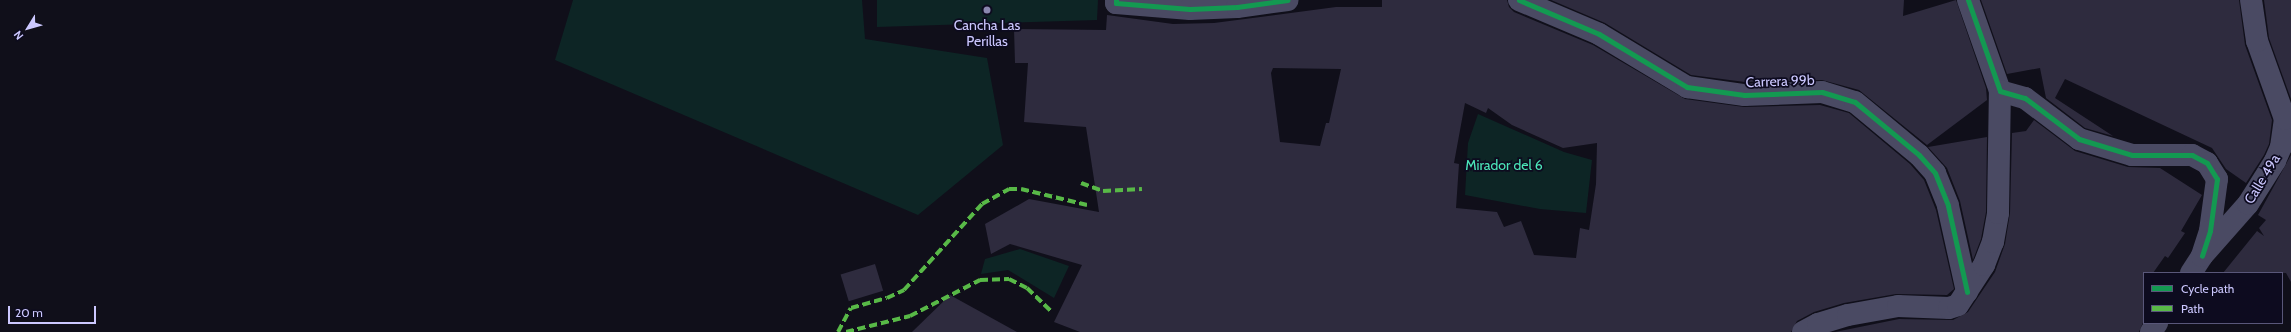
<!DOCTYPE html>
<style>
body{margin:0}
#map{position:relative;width:2291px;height:332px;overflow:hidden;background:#100f1a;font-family:Cabin,sans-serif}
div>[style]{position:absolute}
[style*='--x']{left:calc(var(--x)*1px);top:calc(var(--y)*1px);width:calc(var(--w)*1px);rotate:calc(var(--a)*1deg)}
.green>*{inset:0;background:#0d2525}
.building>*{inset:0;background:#2e2b3e;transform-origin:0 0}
.street>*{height:22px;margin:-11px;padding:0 11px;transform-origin:11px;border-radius:11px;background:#4a4a63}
.quiet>*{height:4px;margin-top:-2px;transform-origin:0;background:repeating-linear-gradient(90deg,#58b947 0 8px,transparent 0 12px)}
.cycleway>*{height:5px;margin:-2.5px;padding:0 2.5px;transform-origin:2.5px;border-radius:2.5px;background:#139951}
.dots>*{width:11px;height:11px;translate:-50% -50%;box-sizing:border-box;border:2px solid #0d0b1f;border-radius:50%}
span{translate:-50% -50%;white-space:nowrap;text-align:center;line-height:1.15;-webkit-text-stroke:3.5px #0d0b1f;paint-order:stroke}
.poi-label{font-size:14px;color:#ccc8ff}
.street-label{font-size:14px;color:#ccc8ff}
.park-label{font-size:14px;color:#4ce7b9}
.legend{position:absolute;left:2143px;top:272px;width:140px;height:52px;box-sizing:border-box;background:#0d0b1f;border:1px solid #595779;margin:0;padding:5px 7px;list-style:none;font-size:12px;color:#ccc8ff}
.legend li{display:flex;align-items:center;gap:8px;height:20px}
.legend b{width:20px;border:1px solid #595779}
.north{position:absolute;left:8px;top:8px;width:40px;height:40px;-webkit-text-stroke:3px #0d0b1f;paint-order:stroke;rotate:233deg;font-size:11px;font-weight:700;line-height:16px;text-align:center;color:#ccc8ff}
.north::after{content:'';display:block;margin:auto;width:14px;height:18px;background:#ccc8ff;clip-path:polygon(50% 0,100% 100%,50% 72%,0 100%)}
.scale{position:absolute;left:8px;top:306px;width:88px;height:18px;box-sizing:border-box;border:2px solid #ccc8ff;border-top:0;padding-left:5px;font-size:12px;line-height:14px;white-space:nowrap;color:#ccc8ff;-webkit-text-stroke:3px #0d0b1f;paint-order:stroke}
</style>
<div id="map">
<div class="green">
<div style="clip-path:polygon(573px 0,862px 0,865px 39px,987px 58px,1003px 145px,918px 215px,555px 60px)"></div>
<div style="clip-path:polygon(877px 0,1098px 0,1097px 20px,877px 27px)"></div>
<div style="clip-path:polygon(1478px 114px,1564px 152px,1592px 160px,1586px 213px,1540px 209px,1465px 195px,1468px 143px)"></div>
<div style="clip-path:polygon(1020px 249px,1069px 266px,1054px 298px,1008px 270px,981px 274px,985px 259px)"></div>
</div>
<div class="building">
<div style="clip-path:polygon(evenodd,1382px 0,1507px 0,1509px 7px,1514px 12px,1593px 45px,1685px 99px,1744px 107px,1820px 105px,1849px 113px,1910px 164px,1924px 180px,1936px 210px,1954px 289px,1947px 295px,1896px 294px,1844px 303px,1814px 312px,1797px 321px,1791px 332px,1080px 332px,1054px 322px,1082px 265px,1010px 244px,991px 254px,985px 224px,1029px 199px,1099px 212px,1086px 127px,1024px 122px,1028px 63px,1015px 63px,1014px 29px,1106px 30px,1107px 15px,1173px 24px,1214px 23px,1336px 7px,1382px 7px,1382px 0,1273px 68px,1341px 69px,1329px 123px,1326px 123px,1320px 146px,1280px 142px,1271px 73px,1273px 68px,1382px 0,1465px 103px,1486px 113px,1488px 108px,1512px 125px,1563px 148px,1597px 143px,1596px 184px,1589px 230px,1580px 228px,1576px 258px,1534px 255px,1521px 221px,1504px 227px,1497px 212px,1456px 208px,1459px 164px,1454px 163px,1465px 103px)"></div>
<div style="clip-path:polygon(1551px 0,1904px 0,1903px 16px,1956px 0,1986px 88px,1987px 100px,1927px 145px,1859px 90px,1822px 80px,1745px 82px,1691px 75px,1605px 23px)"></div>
<div style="clip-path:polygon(1981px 0,2239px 0,2245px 45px,2272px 120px,2269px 144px,2264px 155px,2246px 183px,2226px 169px,2212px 148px,2065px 79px,2055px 98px,2113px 136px,2085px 128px,2046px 98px,2040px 68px,2007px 74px)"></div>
<div style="clip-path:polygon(2264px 0,2291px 0,2291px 99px,2269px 38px)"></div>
<div style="clip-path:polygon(2034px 120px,2075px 151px,2128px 167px,2160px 168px,2202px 195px,2181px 231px,2185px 233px,2168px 258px,2165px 256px,2153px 273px,2144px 273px,2144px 320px,2139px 332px,1835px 332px,1899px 319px,1953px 320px,1968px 312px,1995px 272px,2005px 244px,2010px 213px,2012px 133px,2026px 131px)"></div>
<div style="clip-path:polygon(1987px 137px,1986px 212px,1981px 239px,1973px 260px,1960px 201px,1947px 168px,1928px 147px)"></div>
<div style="clip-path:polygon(2291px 155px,2291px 282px,2286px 273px,2223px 273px,2257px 231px,2264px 236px,2259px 228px,2266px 220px,2258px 215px)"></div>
<div style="left:875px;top:264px;width:28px;height:36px;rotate:73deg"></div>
<div style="clip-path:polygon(950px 295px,1017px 332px,912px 332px)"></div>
</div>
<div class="street">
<div style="--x:1116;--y:0;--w:3;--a:90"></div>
<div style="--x:1116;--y:3;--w:74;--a:4.6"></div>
<div style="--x:1190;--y:9;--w:47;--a:-2.4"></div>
<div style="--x:1237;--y:7;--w:51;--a:-7.8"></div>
<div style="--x:1519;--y:0;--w:87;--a:23"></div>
<div style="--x:1599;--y:34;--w:103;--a:31.1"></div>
<div style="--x:1687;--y:87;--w:58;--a:8"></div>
<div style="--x:1744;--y:95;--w:78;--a:-2.2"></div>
<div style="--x:1822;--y:92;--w:34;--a:17"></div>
<div style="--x:1855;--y:102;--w:83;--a:39.6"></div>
<div style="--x:1919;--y:155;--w:24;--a:48"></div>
<div style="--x:1935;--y:173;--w:35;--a:68"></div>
<div style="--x:1948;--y:206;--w:88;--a:77.5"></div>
<div style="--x:1968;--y:0;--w:96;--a:70.6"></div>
<div style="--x:2000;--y:91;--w:26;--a:16"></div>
<div style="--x:2025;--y:98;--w:68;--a:37.2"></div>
<div style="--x:2079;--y:139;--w:55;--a:16.8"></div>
<div style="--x:2132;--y:155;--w:60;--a:0"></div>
<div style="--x:2192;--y:155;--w:17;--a:28"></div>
<div style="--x:2207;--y:163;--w:19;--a:58"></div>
<div style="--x:2217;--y:179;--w:52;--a:97.7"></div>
<div style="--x:2210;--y:231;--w:26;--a:108"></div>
<div style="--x:2191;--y:273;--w:20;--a:-57"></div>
<div style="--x:2202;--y:256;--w:69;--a:-48.5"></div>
<div style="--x:2248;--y:204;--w:51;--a:-57.9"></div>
<div style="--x:2275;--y:161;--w:15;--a:-67"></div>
<div style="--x:2281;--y:147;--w:28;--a:-82"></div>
<div style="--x:2285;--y:119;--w:83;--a:-109.7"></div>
<div style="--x:2257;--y:41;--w:41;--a:-98.3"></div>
<div style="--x:1803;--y:332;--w:17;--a:-28"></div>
<div style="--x:1818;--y:324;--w:31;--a:-17"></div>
<div style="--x:1848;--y:315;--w:51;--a:-10.2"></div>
<div style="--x:1898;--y:306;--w:51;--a:2.2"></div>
<div style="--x:1949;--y:308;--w:9;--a:-18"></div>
<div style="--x:1958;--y:305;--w:48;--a:-57"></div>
<div style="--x:1984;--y:265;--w:25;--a:-69"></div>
<div style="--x:1993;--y:242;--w:29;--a:-80"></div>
<div style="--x:1998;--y:213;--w:122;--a:-89.1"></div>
<div style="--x:2151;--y:332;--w:11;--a:-56"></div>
</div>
<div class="quiet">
<div style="--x:1081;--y:183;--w:23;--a:20"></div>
<div style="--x:1103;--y:191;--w:39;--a:-3"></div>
<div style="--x:838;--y:332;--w:27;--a:-62"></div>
<div style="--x:851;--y:308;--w:37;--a:-16"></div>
<div style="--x:887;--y:298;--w:19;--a:-25"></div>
<div style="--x:904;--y:290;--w:116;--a:-47.8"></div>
<div style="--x:982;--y:204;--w:31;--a:-29"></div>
<div style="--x:1009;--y:189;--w:12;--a:0"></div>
<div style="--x:1021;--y:189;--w:68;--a:13.6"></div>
<div style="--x:846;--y:332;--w:66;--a:-14"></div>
<div style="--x:910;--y:316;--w:79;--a:-27.2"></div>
<div style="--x:980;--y:280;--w:29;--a:-2"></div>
<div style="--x:1009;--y:279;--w:20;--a:27"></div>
<div style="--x:1027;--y:288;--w:35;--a:44"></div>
</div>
<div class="cycleway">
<div style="--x:1116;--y:0;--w:3;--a:90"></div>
<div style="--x:1116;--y:3;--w:74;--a:4.6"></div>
<div style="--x:1190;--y:9;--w:47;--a:-2.4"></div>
<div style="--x:1237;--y:7;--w:51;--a:-7.8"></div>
<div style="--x:1519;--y:0;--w:87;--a:23"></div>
<div style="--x:1599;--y:34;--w:103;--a:31.1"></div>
<div style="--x:1687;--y:87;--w:58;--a:8"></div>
<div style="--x:1744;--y:95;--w:78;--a:-2.2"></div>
<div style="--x:1822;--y:92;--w:34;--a:17"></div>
<div style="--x:1855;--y:102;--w:83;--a:39.6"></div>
<div style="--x:1919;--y:155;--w:24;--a:48"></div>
<div style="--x:1935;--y:173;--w:35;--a:68"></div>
<div style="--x:1948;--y:206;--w:88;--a:77.5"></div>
<div style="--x:1968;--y:0;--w:96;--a:70.6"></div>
<div style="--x:2000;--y:91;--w:26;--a:16"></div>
<div style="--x:2025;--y:98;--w:68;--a:37.2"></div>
<div style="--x:2079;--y:139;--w:55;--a:16.8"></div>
<div style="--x:2132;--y:155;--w:60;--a:0"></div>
<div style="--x:2192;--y:155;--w:17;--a:28"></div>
<div style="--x:2207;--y:163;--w:19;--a:58"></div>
<div style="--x:2217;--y:179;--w:52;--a:97.7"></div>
<div style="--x:2210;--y:231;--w:26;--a:108"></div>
</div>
<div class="dots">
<div style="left:987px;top:10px;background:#8a87af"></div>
</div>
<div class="poi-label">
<span style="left:987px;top:33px">Cancha Las<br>Perillas</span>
</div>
<div class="street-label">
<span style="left:1780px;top:81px;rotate:-2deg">Carrera 99b</span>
<span style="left:2262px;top:179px;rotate:-59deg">Calle 49a</span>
</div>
<div class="park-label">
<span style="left:1504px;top:165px">Mirador del 6</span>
</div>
<ul class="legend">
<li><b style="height:5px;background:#139951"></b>Cycle path</li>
<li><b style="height:5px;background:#58b947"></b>Path</li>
</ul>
<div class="north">N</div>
<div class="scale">20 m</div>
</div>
